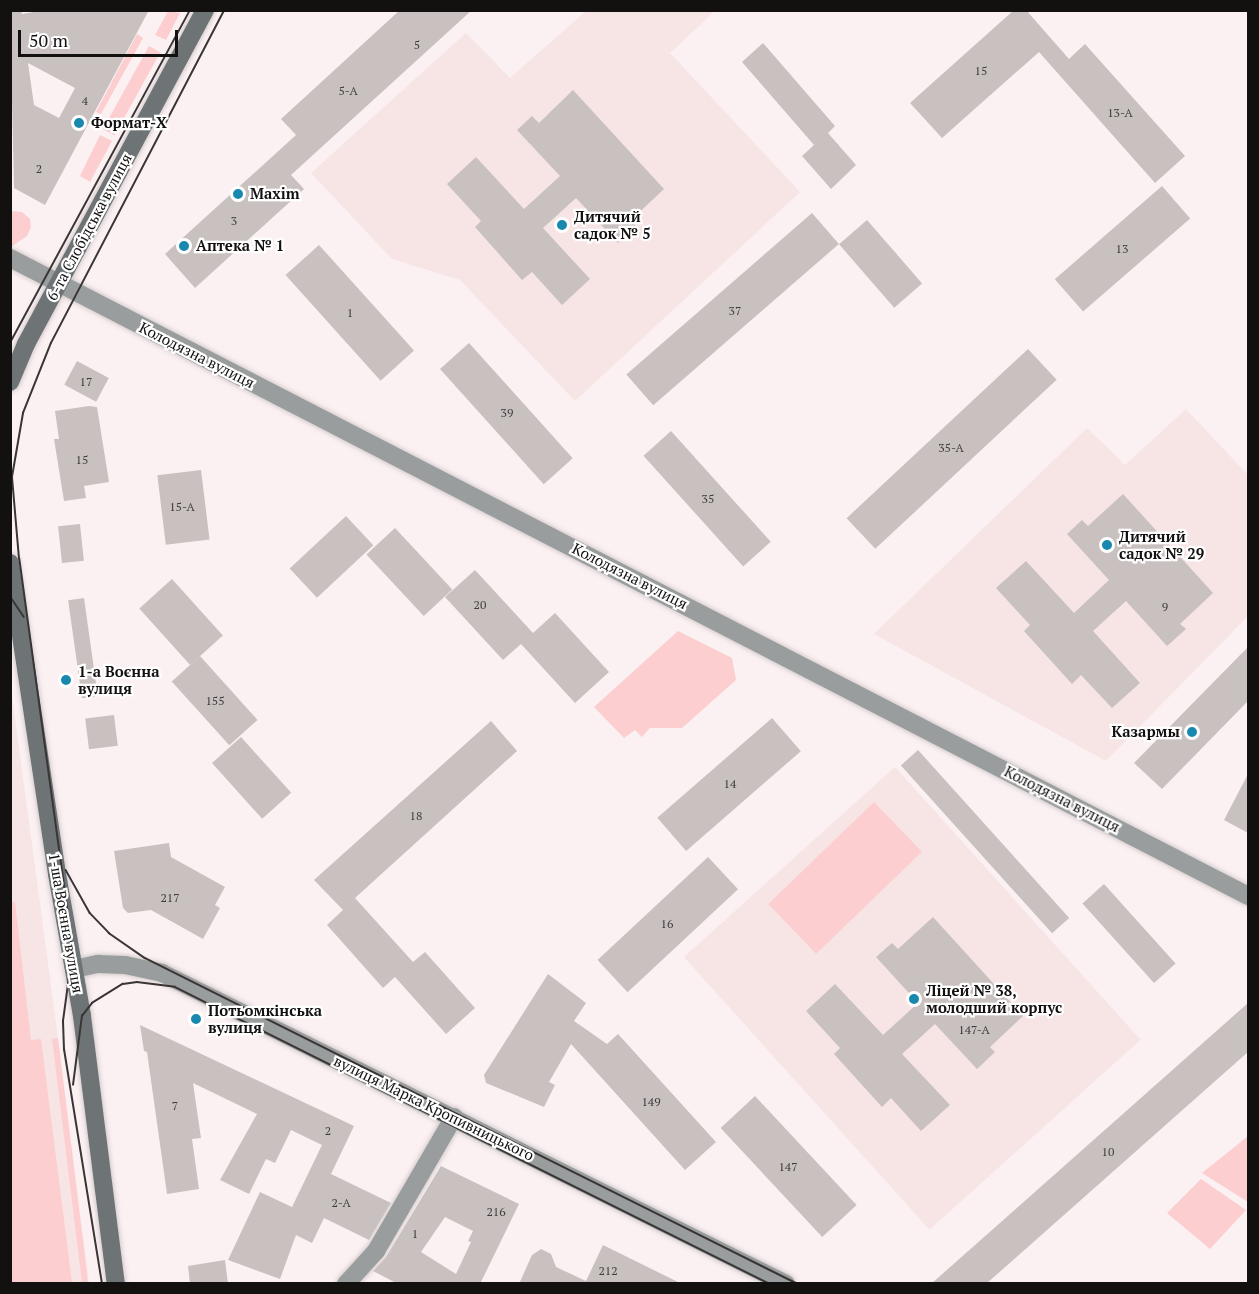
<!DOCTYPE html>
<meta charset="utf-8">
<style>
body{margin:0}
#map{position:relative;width:1259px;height:1294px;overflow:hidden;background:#fbf1f2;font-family:"PT Serif",serif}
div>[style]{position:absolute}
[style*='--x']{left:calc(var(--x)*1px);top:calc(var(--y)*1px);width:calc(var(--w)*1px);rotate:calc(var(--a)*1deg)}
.built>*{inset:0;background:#f7e4e5;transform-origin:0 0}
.green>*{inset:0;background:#fdcecf;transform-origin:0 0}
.building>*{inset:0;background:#c9c0c0;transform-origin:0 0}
.roads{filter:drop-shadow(0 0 2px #d6cdce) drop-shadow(0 0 2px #d6cdce)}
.street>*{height:18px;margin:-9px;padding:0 9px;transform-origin:9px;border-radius:9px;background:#999d9e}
.secondary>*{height:18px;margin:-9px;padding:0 9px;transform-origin:9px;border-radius:9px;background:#6e7376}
.tram>*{height:1.5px;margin:-0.75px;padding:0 0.75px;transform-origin:0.75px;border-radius:0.75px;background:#393535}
.dots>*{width:16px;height:16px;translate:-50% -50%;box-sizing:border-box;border:3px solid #fff;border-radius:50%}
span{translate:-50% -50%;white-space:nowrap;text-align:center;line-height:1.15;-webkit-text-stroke:4.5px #fff;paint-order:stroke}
.number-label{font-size:12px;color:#403c3c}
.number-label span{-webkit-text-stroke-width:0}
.poi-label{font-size:15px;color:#131010;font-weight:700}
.left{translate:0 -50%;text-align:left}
.right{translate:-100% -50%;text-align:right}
.street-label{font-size:15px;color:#131010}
.frame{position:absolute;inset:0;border:12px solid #131010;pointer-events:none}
.scale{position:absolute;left:18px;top:30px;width:160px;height:27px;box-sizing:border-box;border:3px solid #131010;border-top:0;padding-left:8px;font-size:18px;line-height:21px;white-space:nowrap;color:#131010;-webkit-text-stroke:4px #fff;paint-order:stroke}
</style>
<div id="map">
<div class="built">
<div style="clip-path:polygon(716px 10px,670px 53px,800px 192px,575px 401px,460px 280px,392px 259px,311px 173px,466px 33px,510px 78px,586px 11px)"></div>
<div style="clip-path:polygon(1186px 409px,1248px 475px,1248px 616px,1106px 761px,874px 634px,1087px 428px,1125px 465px)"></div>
<div style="clip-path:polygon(10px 681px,58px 1038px,89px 1283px,11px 1283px)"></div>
<div style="left:895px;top:767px;width:367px;height:284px;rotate:48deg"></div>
</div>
<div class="green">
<div style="clip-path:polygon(168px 11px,180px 13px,166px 40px,155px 35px)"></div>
<div style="clip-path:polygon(137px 34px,143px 38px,101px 114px,96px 112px)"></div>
<div style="left:149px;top:46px;width:13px;height:95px;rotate:29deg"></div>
<div style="clip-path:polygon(100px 135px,112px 141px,90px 182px,80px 176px)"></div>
<div style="clip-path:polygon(11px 211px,22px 212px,30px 219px,31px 227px,27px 236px,11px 247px)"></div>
<div style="clip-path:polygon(678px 631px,732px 658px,736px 680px,682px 728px,650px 728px,642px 737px,635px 730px,624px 738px,594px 707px)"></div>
<div style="left:874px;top:802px;width:69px;height:147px;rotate:46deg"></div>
<div style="clip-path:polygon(15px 902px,31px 1040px,41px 1039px,72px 1283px,11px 1283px,10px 903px)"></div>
<div style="left:58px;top:1038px;width:247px;height:6px;rotate:83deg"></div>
<div style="clip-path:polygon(1248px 1136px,1248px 1202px,1202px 1173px)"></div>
<div style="clip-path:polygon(1201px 1179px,1246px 1210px,1210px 1249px,1167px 1213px)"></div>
</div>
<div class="building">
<div style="clip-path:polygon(evenodd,21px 10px,22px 14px,45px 10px,149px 10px,45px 205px,14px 188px,10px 11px,21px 10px,28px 63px,75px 88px,59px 118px,34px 105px,28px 63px)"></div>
<div style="clip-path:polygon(400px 10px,472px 10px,291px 175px,304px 189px,195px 288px,165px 254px,296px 135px,281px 119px)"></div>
<div style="clip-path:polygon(1014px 10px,1026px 10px,1069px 59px,1085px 44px,1185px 156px,1155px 183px,1039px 52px,942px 138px,910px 103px)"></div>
<div style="clip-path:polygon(763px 43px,835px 126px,828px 133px,856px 165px,831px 189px,802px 156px,814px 145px,742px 62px)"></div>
<div style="clip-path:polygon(573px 90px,664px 189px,631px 220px,636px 226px,618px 243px,576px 198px,543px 228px,590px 279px,562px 305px,532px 272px,522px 280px,475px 227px,481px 221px,447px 184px,476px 157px,524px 209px,560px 176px,517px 130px,532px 116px,539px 123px)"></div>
<div style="left:1162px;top:186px;width:43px;height:142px;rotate:49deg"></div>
<div style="left:812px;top:213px;width:41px;height:246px;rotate:49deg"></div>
<div style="left:867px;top:220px;width:84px;height:37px;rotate:49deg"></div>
<div style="left:319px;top:245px;width:142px;height:45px;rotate:48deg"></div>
<div style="left:469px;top:343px;width:155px;height:39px;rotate:48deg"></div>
<div style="left:1028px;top:349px;width:42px;height:248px;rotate:47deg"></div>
<div style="left:77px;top:361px;width:36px;height:27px;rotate:28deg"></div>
<div style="clip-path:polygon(89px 406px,97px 407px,109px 482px,84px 486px,86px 498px,64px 501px,54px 439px,59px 439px,55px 411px)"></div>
<div style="left:671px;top:431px;width:149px;height:37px;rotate:48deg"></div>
<div style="left:201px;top:470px;width:70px;height:44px;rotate:83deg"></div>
<div style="clip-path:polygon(1123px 494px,1213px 593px,1180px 624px,1186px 629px,1167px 646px,1126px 601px,1093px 631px,1140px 683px,1112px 708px,1081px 675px,1072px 684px,1024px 631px,1030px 625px,996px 588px,1026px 561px,1074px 613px,1109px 580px,1067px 534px,1082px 520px,1088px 526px)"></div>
<div style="left:346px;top:516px;width:40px;height:77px;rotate:47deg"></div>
<div style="left:80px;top:524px;width:37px;height:22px;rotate:84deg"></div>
<div style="left:395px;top:528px;width:84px;height:39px;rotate:47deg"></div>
<div style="clip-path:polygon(475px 570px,533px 633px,555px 613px,609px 672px,575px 703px,521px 644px,503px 660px,445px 597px)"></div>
<div style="left:172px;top:579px;width:76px;height:44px;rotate:48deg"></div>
<div style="left:84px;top:598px;width:99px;height:16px;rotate:82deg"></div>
<div style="clip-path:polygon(1248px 647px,1248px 701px,1162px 789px,1134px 763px)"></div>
<div style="left:200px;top:656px;width:86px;height:38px;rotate:48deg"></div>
<div style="left:114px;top:715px;width:31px;height:29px;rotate:83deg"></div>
<div style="left:772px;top:718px;width:44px;height:152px;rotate:49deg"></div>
<div style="clip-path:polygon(491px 721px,517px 751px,355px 898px,413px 962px,425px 952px,475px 1008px,446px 1034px,395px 977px,383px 988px,327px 925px,343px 910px,314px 880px)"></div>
<div style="left:241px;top:737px;width:75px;height:39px;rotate:48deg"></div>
<div style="left:918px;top:750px;width:226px;height:23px;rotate:48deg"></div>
<div style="clip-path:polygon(1248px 774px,1248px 833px,1224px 820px)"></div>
<div style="clip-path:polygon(169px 843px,171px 857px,225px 887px,215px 905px,220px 908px,203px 939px,151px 910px,128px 913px,123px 908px,114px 851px)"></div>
<div style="left:708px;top:857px;width:44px;height:151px;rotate:47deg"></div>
<div style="left:1104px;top:884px;width:107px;height:29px;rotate:48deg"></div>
<div style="clip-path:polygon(933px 917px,1023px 1016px,990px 1047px,995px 1052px,977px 1069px,935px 1024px,902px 1054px,950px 1105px,921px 1131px,891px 1098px,882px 1107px,834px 1054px,840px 1048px,806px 1011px,835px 984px,883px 1035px,918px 1003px,876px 957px,892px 943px,898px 949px)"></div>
<div style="clip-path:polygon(548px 974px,586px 1003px,574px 1021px,607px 1044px,618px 1034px,716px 1142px,685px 1170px,571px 1044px,549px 1082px,555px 1085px,544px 1107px,486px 1083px,484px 1075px)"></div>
<div style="clip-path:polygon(1248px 1003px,1248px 1052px,986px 1284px,931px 1284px)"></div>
<div style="clip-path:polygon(140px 1025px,354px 1126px,331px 1174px,391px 1203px,369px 1240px,324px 1218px,312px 1243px,296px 1235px,280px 1279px,228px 1260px,260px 1192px,292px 1207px,322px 1145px,291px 1130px,275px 1163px,266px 1159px,249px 1194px,220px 1180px,257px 1114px,193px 1083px,201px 1138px,192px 1139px,199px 1189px,167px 1194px,147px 1052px,144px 1051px)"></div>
<div style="left:755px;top:1096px;width:149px;height:47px;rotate:47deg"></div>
<div style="clip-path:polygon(evenodd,441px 1166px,519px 1204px,480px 1284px,398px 1284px,373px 1271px,386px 1257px,441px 1166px,445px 1217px,473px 1231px,468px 1241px,471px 1242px,456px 1274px,421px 1252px,445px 1217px)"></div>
<div style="clip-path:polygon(603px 1245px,682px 1284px,519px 1284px,532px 1255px,541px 1249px,551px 1254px,556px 1267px,586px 1281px)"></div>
<div style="clip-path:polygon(225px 1260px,228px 1284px,190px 1284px,188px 1266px)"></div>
</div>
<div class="roads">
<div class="street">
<div style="--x:10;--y:258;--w:1393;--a:27.26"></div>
<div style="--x:74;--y:969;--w:25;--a:-12"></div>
<div style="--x:98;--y:964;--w:27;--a:2"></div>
<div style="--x:125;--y:965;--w:38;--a:12"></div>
<div style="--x:162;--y:973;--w:697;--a:26.49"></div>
<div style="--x:346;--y:1284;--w:45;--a:-47.7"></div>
<div style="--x:376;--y:1251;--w:155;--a:-59.8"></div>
</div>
<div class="secondary">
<div style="--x:10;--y:382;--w:41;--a:-67.2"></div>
<div style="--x:26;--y:344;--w:379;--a:-61.8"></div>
<div style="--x:10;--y:563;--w:315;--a:81.4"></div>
<div style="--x:57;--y:874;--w:144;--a:80"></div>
<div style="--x:82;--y:1016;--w:270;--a:82.8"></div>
</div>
</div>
<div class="tram">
<div style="--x:10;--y:343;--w:379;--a:-61.6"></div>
<div style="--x:10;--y:596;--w:25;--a:56"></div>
<div style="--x:66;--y:870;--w:49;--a:60.8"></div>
<div style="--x:90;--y:913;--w:28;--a:46"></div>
<div style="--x:109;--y:933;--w:44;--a:34.8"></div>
<div style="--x:145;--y:958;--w:730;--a:26.53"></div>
<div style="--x:73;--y:1085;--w:70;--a:-82.6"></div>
<div style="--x:82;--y:1016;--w:16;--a:-52"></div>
<div style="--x:92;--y:1003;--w:36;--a:-32"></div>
<div style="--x:123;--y:984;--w:14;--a:-8"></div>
<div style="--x:137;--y:982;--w:38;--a:7"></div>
<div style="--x:175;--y:987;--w:665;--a:26.53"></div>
<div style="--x:102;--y:1284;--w:237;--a:-99.2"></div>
<div style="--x:64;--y:1050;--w:29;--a:-92"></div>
<div style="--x:63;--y:1021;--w:67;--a:-82.2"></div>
<div style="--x:72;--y:955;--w:33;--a:-95"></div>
<div style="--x:69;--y:922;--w:366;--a:-97.8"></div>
<div style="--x:19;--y:559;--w:82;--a:-94.9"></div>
<div style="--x:12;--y:477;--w:65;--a:-80.2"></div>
<div style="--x:23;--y:413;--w:75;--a:-68.2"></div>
<div style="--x:51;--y:343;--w:375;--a:-62.5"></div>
</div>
<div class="dots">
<div style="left:79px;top:123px;background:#1888ae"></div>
<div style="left:238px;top:194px;background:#1888ae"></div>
<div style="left:562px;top:225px;background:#1888ae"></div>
<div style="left:184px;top:246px;background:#1888ae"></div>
<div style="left:1107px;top:545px;background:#1888ae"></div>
<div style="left:66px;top:680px;background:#1888ae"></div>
<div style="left:1192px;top:732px;background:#1888ae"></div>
<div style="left:914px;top:999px;background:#1888ae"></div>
<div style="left:196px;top:1019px;background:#1888ae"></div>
</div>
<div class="number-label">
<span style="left:417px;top:45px">5</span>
<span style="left:981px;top:71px">15</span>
<span style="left:348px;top:91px">5-А</span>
<span style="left:85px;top:101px">4</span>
<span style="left:1120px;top:113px">13-А</span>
<span style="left:39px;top:169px">2</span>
<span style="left:234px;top:221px">3</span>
<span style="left:1122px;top:249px">13</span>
<span style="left:735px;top:311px">37</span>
<span style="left:350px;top:313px">1</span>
<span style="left:86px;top:382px">17</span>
<span style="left:507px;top:413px">39</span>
<span style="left:951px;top:448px">35-А</span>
<span style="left:82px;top:460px">15</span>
<span style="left:708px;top:499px">35</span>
<span style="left:182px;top:507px">15-А</span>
<span style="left:480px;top:605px">20</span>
<span style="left:1165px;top:607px">9</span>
<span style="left:215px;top:701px">155</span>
<span style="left:730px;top:784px">14</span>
<span style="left:416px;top:816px">18</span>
<span style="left:170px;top:898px">217</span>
<span style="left:667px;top:924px">16</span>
<span style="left:974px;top:1030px">147-А</span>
<span style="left:651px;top:1102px">149</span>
<span style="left:175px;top:1106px">7</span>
<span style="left:328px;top:1131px">2</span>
<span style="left:1108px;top:1152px">10</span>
<span style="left:788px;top:1167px">147</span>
<span style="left:341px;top:1203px">2-А</span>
<span style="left:496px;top:1212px">216</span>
<span style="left:415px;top:1234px">1</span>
<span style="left:608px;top:1271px">212</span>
</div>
<div class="poi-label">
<span class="left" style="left:91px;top:123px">Формат-X</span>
<span class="left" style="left:250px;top:194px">Maxim</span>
<span class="left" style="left:574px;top:225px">Дитячий<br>садок № 5</span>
<span class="left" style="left:196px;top:246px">Аптека № 1</span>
<span class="left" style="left:1119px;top:545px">Дитячий<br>садок № 29</span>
<span class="left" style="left:78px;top:680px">1-а Воєнна<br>вулиця</span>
<span class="right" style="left:1180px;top:732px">Казармы</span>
<span class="left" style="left:926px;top:999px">Ліцей № 38,<br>молодший корпус</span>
<span class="left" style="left:208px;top:1019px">Потьомкінська<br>вулиця</span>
</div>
<div class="street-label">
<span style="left:89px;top:227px;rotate:-62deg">6-та Слобідська вулиця</span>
<span style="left:197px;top:355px;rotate:27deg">Колодязна вулиця</span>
<span style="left:630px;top:576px;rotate:27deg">Колодязна вулиця</span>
<span style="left:1062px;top:799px;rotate:27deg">Колодязна вулиця</span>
<span style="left:66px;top:923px;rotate:80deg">1-ша Воєнна вулиця</span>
<span style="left:434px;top:1108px;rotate:26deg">вулиця Марка Кропивницького</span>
</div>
<div class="frame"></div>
<div class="scale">50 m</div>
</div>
